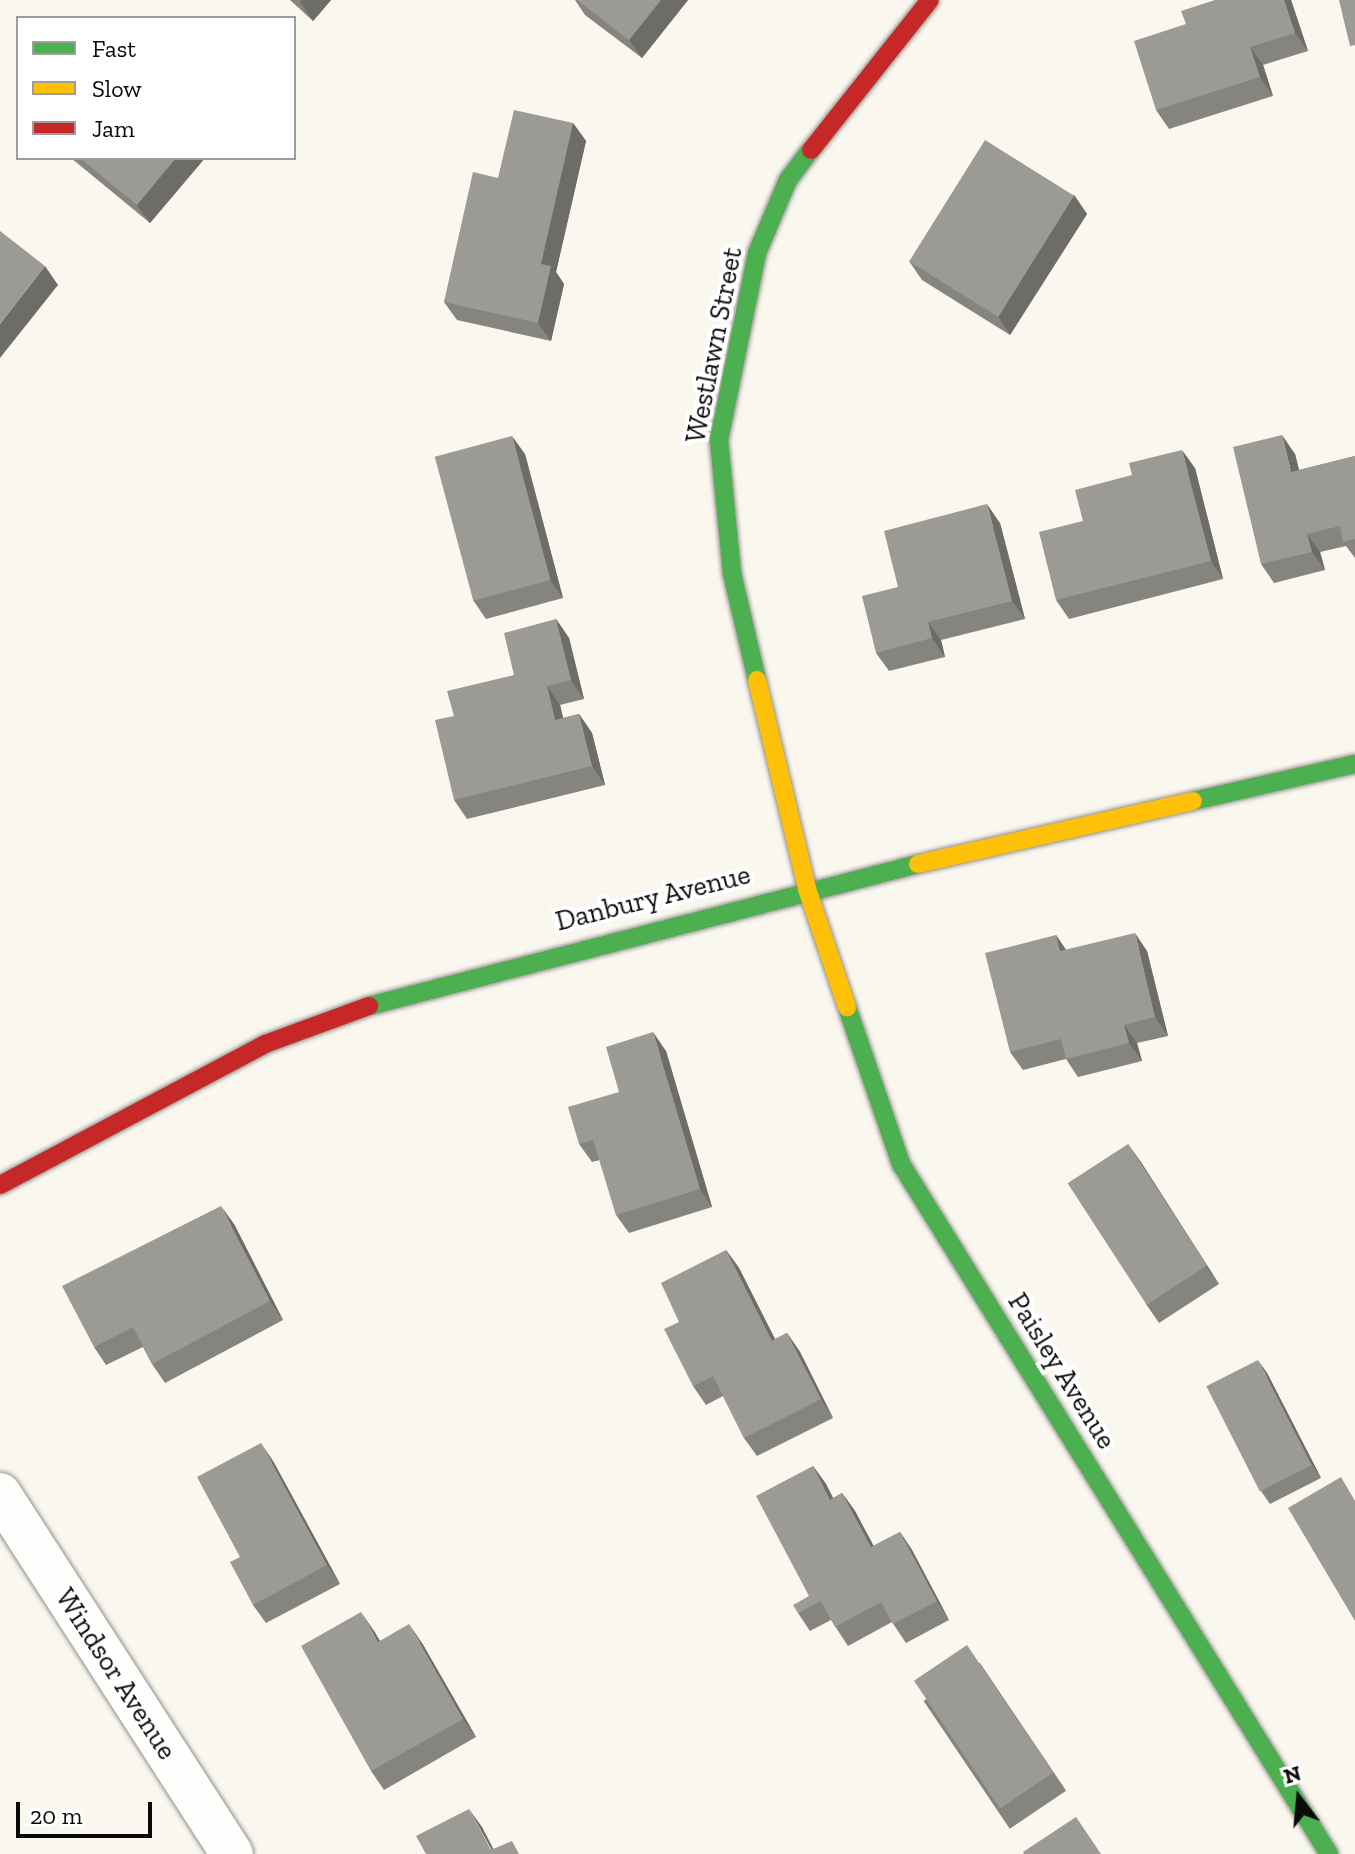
<!DOCTYPE html>
<style>
body{margin:0}
#map{position:relative;width:1355px;height:1854px;overflow:hidden;background:#f9f7ee;font-family:"Zilla Slab",serif}
div>[style]{position:absolute}
[style*='--x']{left:calc(var(--x)*1px);top:calc(var(--y)*1px);width:calc(var(--w)*1px);rotate:calc(var(--a)*1deg)}
.roads{filter:drop-shadow(0 0 2px #92918d) drop-shadow(0 0 2px #92918d)}
.street>*{height:42px;margin:-21px;padding:0 21px;transform-origin:21px;border-radius:21px;background:#fefefc}
.fast>*{height:18px;margin:-9px;padding:0 9px;transform-origin:9px;border-radius:9px;background:#4caf50}
.slow>*{height:18px;margin:-9px;padding:0 9px;transform-origin:9px;border-radius:9px;background:#ffc107}
.jam>*{height:18px;margin:-9px;padding:0 9px;transform-origin:9px;border-radius:9px;background:#c62828}
.wall>*{inset:0;background:#86847f;transform-origin:0 0}
.shaded-wall>*{inset:0;background:#6d6c68}
.building>*{inset:0;background:#9c9a94;transform-origin:0 0}
span{translate:-50% -50%;white-space:nowrap;text-align:center;line-height:1.15;-webkit-text-stroke:8px #fff;paint-order:stroke}
.street-label{font-size:28px;color:#0a0a0a}
.legend{position:absolute;left:16px;top:16px;width:280px;height:144px;box-sizing:border-box;background:#fff;border:2px solid #9d9d9d;margin:0;padding:10px 14px;list-style:none;font-size:24px;color:#0a0a0a}
.legend li{display:flex;align-items:center;gap:16px;height:40px}
.legend b{width:40px;border:2px solid #9d9d9d}
.north{position:absolute;left:1259px;top:1758px;width:80px;height:80px;-webkit-text-stroke:6px #fff;paint-order:stroke;rotate:344deg;font-size:22px;font-weight:700;line-height:32px;text-align:center;color:#0a0a0a}
.north::after{content:'';display:block;margin:auto;width:28px;height:36px;background:#0a0a0a;clip-path:polygon(50% 0,100% 100%,50% 72%,0 100%)}
.scale{position:absolute;left:16px;top:1802px;width:136px;height:36px;box-sizing:border-box;border:4px solid #0a0a0a;border-top:0;padding-left:10px;font-size:24px;line-height:28px;white-space:nowrap;color:#0a0a0a;-webkit-text-stroke:6px #fff;paint-order:stroke}
</style>
<div id="map">
<div class="roads">
<div class="street">
<div style="--x:0;--y:1494;--w:428;--a:57.2"></div>
</div>
<div class="fast">
<div style="--x:757;--y:680;--w:110;--a:-103.2"></div>
<div style="--x:732;--y:573;--w:134;--a:-95.6"></div>
<div style="--x:719;--y:440;--w:191;--a:-78.5"></div>
<div style="--x:757;--y:253;--w:79;--a:-67"></div>
<div style="--x:788;--y:180;--w:38;--a:-53"></div>
<div style="--x:1193;--y:801;--w:166;--a:-12.9"></div>
<div style="--x:369;--y:1006;--w:567;--a:-14.5"></div>
<div style="--x:847;--y:1007;--w:166;--a:71"></div>
<div style="--x:901;--y:1164;--w:812;--a:58.19"></div>
</div>
<div class="slow">
<div style="--x:757;--y:680;--w:215;--a:76.5"></div>
<div style="--x:807;--y:889;--w:125;--a:71.3"></div>
<div style="--x:918;--y:864;--w:282;--a:-12.9"></div>
</div>
<div class="jam">
<div style="--x:811;--y:150;--w:191;--a:-51.6"></div>
<div style="--x:0;--y:1185;--w:300;--a:-28"></div>
<div style="--x:265;--y:1044;--w:111;--a:-20.1"></div>
</div>
</div>
<div class="wall">
<div style="clip-path:polygon(290px 0,331px 0,313px 21px)"></div>
<div style="clip-path:polygon(575px 0,688px 0,642px 58px,585px 15px)"></div>
<div style="clip-path:polygon(1215px 0,1291px 0,1308px 51px,1263px 65px,1273px 96px,1169px 129px,1156px 110px,1186px 24px)"></div>
<div style="clip-path:polygon(573px 123px,586px 141px,556px 272px,564px 284px,551px 341px,457px 320px,444px 302px,498px 178px)"></div>
<div style="clip-path:polygon(71px 158px,205px 158px,150px 223px)"></div>
<div style="clip-path:polygon(1074px 195px,1087px 214px,1010px 335px,922px 280px,909px 261px)"></div>
<div style="clip-path:polygon(525px 454px,563px 598px,486px 619px,473px 600px)"></div>
<div style="clip-path:polygon(1295px 454px,1299px 470px,1355px 456px,1355px 558px,1346px 546px,1320px 552px,1325px 570px,1274px 583px,1261px 564px)"></div>
<div style="clip-path:polygon(1195px 468px,1223px 579px,1069px 619px,1056px 600px,1083px 521px)"></div>
<div style="clip-path:polygon(1000px 523px,1025px 619px,941px 640px,945px 657px,889px 671px,876px 653px,898px 587px)"></div>
<div style="clip-path:polygon(556px 619px,569px 638px,584px 699px,560px 705px,563px 718px,579px 714px,592px 733px,605px 785px,467px 819px,454px 800px,454px 716px,514px 675px)"></div>
<div style="clip-path:polygon(1056px 935px,1066px 950px,1147px 951px,1168px 1036px,1137px 1043px,1142px 1061px,1078px 1077px,1066px 1059px,1023px 1070px,1010px 1052px)"></div>
<div style="clip-path:polygon(666px 1051px,712px 1207px,629px 1233px,616px 1215px,600px 1160px,592px 1162px,579px 1144px,619px 1092px)"></div>
<div style="clip-path:polygon(1128px 1144px,1219px 1284px,1159px 1323px,1146px 1304px)"></div>
<div style="clip-path:polygon(234px 1224px,283px 1320px,165px 1383px,152px 1364px,143px 1347px,106px 1365px,94px 1347px)"></div>
<div style="clip-path:polygon(726px 1250px,739px 1268px,775px 1339px,787px 1333px,800px 1352px,833px 1418px,757px 1456px,744px 1438px,723px 1396px,706px 1405px,693px 1386px,679px 1322px)"></div>
<div style="clip-path:polygon(1267px 1373px,1321px 1478px,1270px 1504px,1261px 1491px)"></div>
<div style="clip-path:polygon(273px 1461px,340px 1584px,266px 1623px,253px 1605px,240px 1557px)"></div>
<div style="clip-path:polygon(813px 1466px,826px 1484px,833px 1498px,842px 1493px,855px 1511px,873px 1546px,900px 1532px,912px 1550px,949px 1620px,906px 1643px,892px 1622px,848px 1646px,831px 1620px,810px 1631px,798px 1613px,809px 1596px)"></div>
<div style="clip-path:polygon(374px 1631px,380px 1641px,422px 1643px,476px 1737px,384px 1790px,371px 1771px)"></div>
<div style="left:980px;top:1663px;width:154px;height:68px;rotate:56deg"></div>
</div>
<div class="shaded-wall">
<div style="clip-path:polygon(302px 0,331px 0,313px 21px,300px 2px)"></div>
<div style="clip-path:polygon(661px 0,688px 0,642px 58px,629px 40px)"></div>
<div style="clip-path:polygon(1284px 0,1291px 0,1308px 51px,1295px 33px)"></div>
<div style="clip-path:polygon(1250px 47px,1263px 65px,1273px 96px,1260px 77px)"></div>
<div style="clip-path:polygon(573px 123px,586px 141px,556px 272px,564px 284px,551px 341px,538px 323px,541px 264px)"></div>
<div style="clip-path:polygon(176px 158px,205px 158px,150px 223px,137px 205px)"></div>
<div style="clip-path:polygon(1074px 195px,1087px 214px,1010px 335px,998px 316px)"></div>
<div style="clip-path:polygon(45px 266px,58px 285px,0 358px,0 324px)"></div>
<div style="clip-path:polygon(1282px 435px,1295px 454px,1304px 490px,1291px 472px)"></div>
<div style="clip-path:polygon(512px 436px,525px 454px,563px 598px,550px 580px)"></div>
<div style="clip-path:polygon(1182px 450px,1195px 468px,1223px 579px,1211px 561px)"></div>
<div style="clip-path:polygon(987px 504px,1000px 523px,1025px 619px,1012px 601px)"></div>
<div style="clip-path:polygon(1307px 534px,1320px 552px,1325px 570px,1312px 552px)"></div>
<div style="clip-path:polygon(556px 619px,569px 638px,584px 699px,571px 680px)"></div>
<div style="clip-path:polygon(928px 622px,941px 640px,945px 657px,932px 638px)"></div>
<div style="clip-path:polygon(547px 686px,560px 705px,568px 738px,555px 720px)"></div>
<div style="clip-path:polygon(579px 714px,592px 733px,605px 785px,592px 766px)"></div>
<div style="clip-path:polygon(1135px 933px,1147px 951px,1168px 1036px,1155px 1017px)"></div>
<div style="clip-path:polygon(1056px 935px,1068px 953px,1060px 951px)"></div>
<div style="clip-path:polygon(1124px 1025px,1137px 1043px,1142px 1061px,1129px 1043px)"></div>
<div style="clip-path:polygon(653px 1032px,666px 1051px,712px 1207px,700px 1189px)"></div>
<div style="clip-path:polygon(1128px 1144px,1141px 1162px,1219px 1284px,1206px 1266px)"></div>
<div style="clip-path:polygon(221px 1206px,234px 1224px,283px 1320px,270px 1301px)"></div>
<div style="clip-path:polygon(726px 1250px,739px 1268px,785px 1359px,772px 1341px)"></div>
<div style="clip-path:polygon(787px 1333px,800px 1352px,833px 1418px,821px 1399px)"></div>
<div style="clip-path:polygon(1258px 1360px,1267px 1373px,1321px 1478px,1312px 1465px)"></div>
<div style="clip-path:polygon(261px 1443px,273px 1461px,340px 1584px,327px 1565px)"></div>
<div style="clip-path:polygon(813px 1466px,826px 1484px,843px 1518px,830px 1500px)"></div>
<div style="clip-path:polygon(842px 1493px,855px 1511px,884px 1565px,871px 1547px)"></div>
<div style="clip-path:polygon(900px 1532px,912px 1550px,949px 1620px,937px 1601px)"></div>
<div style="clip-path:polygon(361px 1612px,374px 1631px,391px 1660px,378px 1642px)"></div>
<div style="clip-path:polygon(409px 1624px,422px 1643px,476px 1737px,463px 1719px)"></div>
<div style="clip-path:polygon(469px 1809px,482px 1827px,496px 1854px,494px 1854px)"></div>
</div>
<div class="building">
<div style="clip-path:polygon(577px 0,661px 0,629px 40px)"></div>
<div style="clip-path:polygon(1215px 0,1284px 0,1295px 33px,1250px 47px,1260px 77px,1156px 110px,1134px 41px,1186px 24px,1181px 11px)"></div>
<div style="clip-path:polygon(1339px 0,1355px 0,1355px 45px,1350px 46px)"></div>
<div style="clip-path:polygon(514px 110px,573px 123px,541px 264px,551px 266px,538px 323px,444px 302px,473px 172px,498px 178px)"></div>
<div style="left:985px;top:140px;width:105px;height:143px;rotate:32deg"></div>
<div style="clip-path:polygon(80px 158px,176px 158px,137px 205px)"></div>
<div style="clip-path:polygon(0 231px,45px 266px,0 324px)"></div>
<div style="clip-path:polygon(1282px 435px,1291px 472px,1355px 456px,1355px 539px,1343px 542px,1340px 526px,1307px 534px,1312px 552px,1261px 564px,1233px 447px)"></div>
<div style="left:512px;top:436px;width:149px;height:80px;rotate:75deg"></div>
<div style="clip-path:polygon(1182px 450px,1211px 561px,1056px 600px,1039px 532px,1083px 521px,1075px 490px,1132px 475px,1129px 463px)"></div>
<div style="clip-path:polygon(987px 504px,1012px 601px,928px 622px,932px 638px,876px 653px,862px 596px,898px 587px,884px 531px)"></div>
<div style="clip-path:polygon(556px 619px,571px 680px,547px 686px,555px 720px,579px 714px,592px 766px,454px 800px,435px 720px,454px 716px,447px 691px,514px 675px,504px 633px)"></div>
<div style="clip-path:polygon(1135px 933px,1155px 1017px,1124px 1025px,1129px 1043px,1066px 1059px,1061px 1039px,1010px 1052px,985px 953px,1056px 935px,1060px 951px)"></div>
<div style="clip-path:polygon(653px 1032px,700px 1189px,616px 1215px,593px 1140px,579px 1144px,568px 1107px,619px 1092px,606px 1047px)"></div>
<div style="left:1128px;top:1144px;width:145px;height:72px;rotate:57deg"></div>
<div style="clip-path:polygon(221px 1206px,270px 1301px,152px 1364px,133px 1327px,94px 1347px,62px 1286px)"></div>
<div style="clip-path:polygon(726px 1250px,772px 1341px,787px 1333px,821px 1399px,744px 1438px,713px 1376px,693px 1386px,664px 1329px,679px 1322px,661px 1283px)"></div>
<div style="left:1258px;top:1360px;width:118px;height:58px;rotate:63deg"></div>
<div style="clip-path:polygon(261px 1443px,327px 1565px,253px 1605px,230px 1562px,240px 1557px,197px 1477px)"></div>
<div style="clip-path:polygon(813px 1466px,830px 1500px,842px 1493px,871px 1547px,900px 1532px,937px 1601px,893px 1624px,881px 1602px,835px 1627px,821px 1601px,798px 1613px,793px 1605px,809px 1596px,756px 1496px)"></div>
<div style="clip-path:polygon(1341px 1477px,1355px 1501px,1355px 1621px,1288px 1508px)"></div>
<div style="clip-path:polygon(361px 1612px,378px 1642px,409px 1624px,463px 1719px,371px 1771px,301px 1646px)"></div>
<div style="left:967px;top:1645px;width:154px;height:64px;rotate:56deg"></div>
<div style="clip-path:polygon(469px 1809px,491px 1850px,512px 1841px,519px 1854px,426px 1854px,416px 1836px)"></div>
<div style="clip-path:polygon(1076px 1817px,1101px 1854px,1024px 1854px,1023px 1852px)"></div>
</div>
<div class="street-label">
<span style="left:714px;top:345px;rotate:-79deg">Westlawn Street</span>
<span style="left:653px;top:898px;rotate:-14deg">Danbury Avenue</span>
<span style="left:1062px;top:1371px;rotate:58deg">Paisley Avenue</span>
<span style="left:116px;top:1674px;rotate:57deg">Windsor Avenue</span>
</div>
<ul class="legend">
<li><b style="height:10px;background:#4caf50"></b>Fast</li>
<li><b style="height:10px;background:#ffc107"></b>Slow</li>
<li><b style="height:10px;background:#c62828"></b>Jam</li>
</ul>
<div class="north">N</div>
<div class="scale">20 m</div>
</div>
